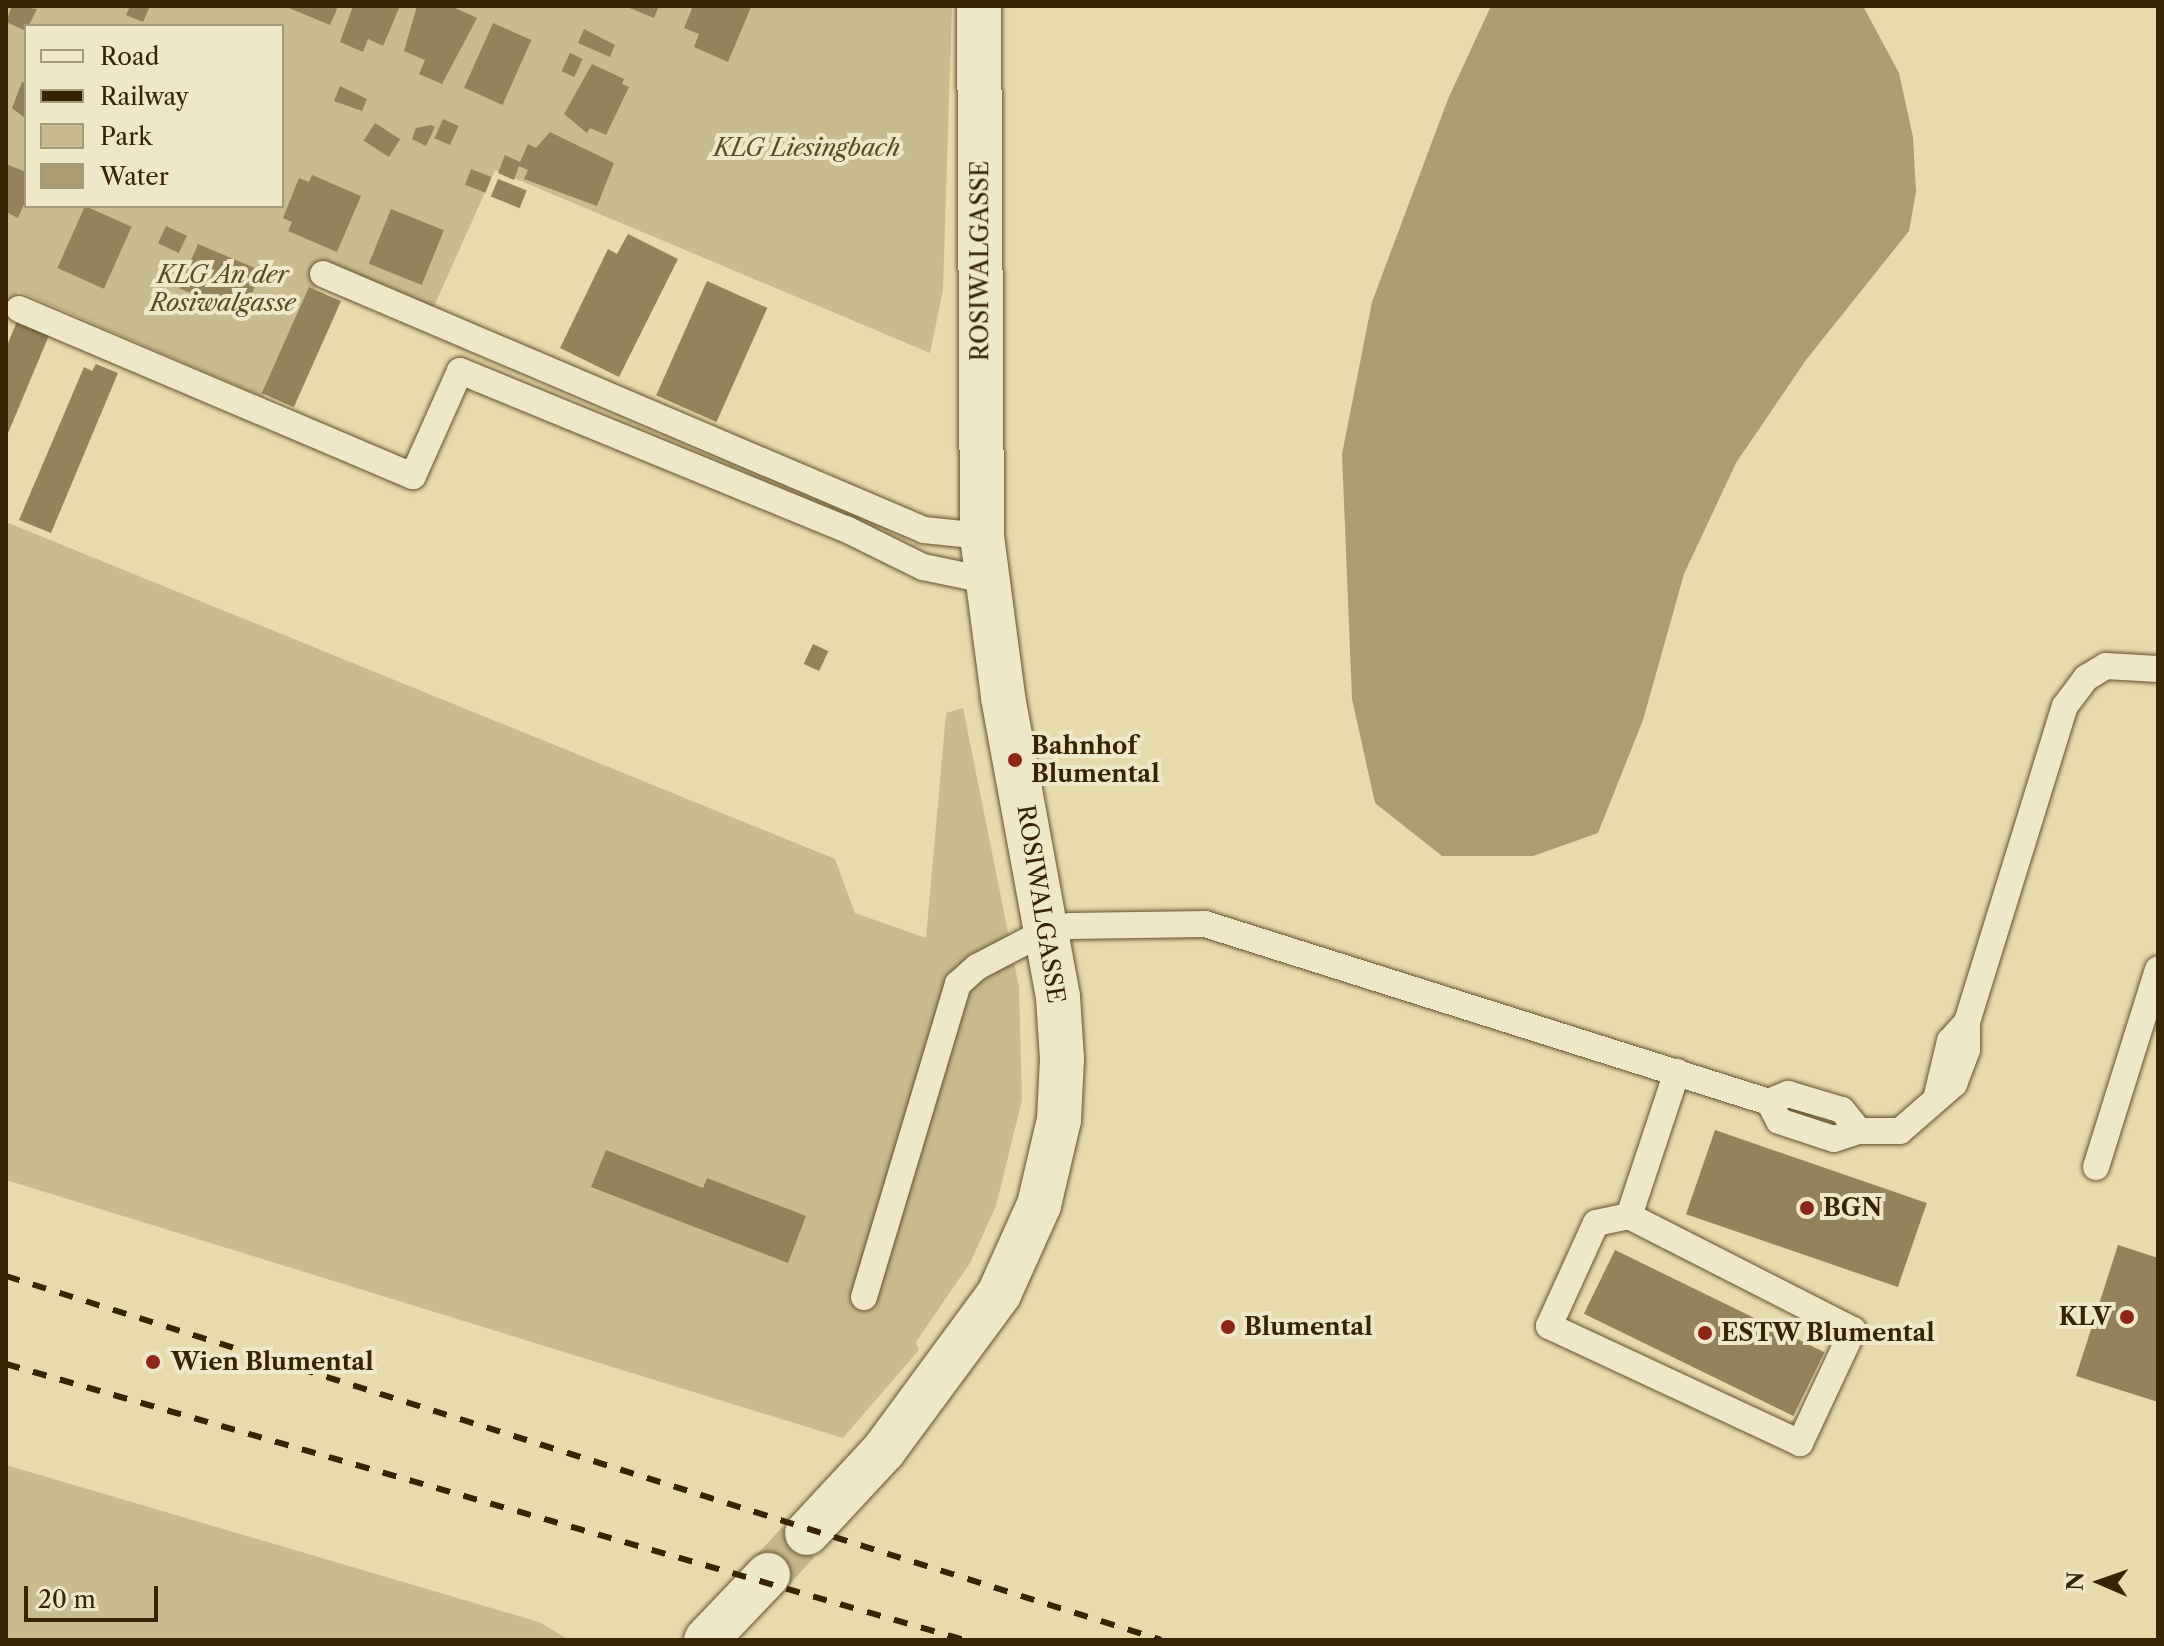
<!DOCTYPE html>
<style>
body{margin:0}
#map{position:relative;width:2164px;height:1646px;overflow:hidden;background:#e7daad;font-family:"Libre Caslon Text",serif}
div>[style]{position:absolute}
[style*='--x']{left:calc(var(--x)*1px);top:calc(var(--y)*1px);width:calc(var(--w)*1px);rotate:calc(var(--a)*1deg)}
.green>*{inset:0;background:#c9bb90}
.water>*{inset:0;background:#ac9c74}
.building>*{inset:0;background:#93825c;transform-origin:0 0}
.street-tunnel>*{height:44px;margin-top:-22px;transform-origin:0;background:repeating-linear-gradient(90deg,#c4b58b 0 44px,transparent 0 66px)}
.roads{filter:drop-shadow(0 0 2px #64512e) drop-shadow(0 0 2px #64512e)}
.lane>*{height:26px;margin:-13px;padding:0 13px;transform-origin:13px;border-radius:13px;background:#efe7ca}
.street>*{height:44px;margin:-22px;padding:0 22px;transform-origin:22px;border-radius:22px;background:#efe7ca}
.rail>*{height:6px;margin-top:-3px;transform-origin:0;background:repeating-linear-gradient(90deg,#382304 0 14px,transparent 0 28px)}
.dots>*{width:22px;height:22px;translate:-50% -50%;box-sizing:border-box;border:4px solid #efe7ca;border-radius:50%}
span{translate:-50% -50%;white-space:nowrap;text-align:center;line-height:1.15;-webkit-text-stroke:8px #efe7ca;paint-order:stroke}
.park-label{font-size:24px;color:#5c4927;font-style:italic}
.street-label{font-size:24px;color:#382304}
.poi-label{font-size:24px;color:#382304;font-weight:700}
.left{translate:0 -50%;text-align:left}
.right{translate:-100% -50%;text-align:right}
.frame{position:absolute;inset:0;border:8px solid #382304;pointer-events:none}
.legend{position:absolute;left:24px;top:24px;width:260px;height:184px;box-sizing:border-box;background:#efe7ca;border:2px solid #a6997b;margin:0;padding:10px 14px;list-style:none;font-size:24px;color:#382304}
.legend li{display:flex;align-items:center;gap:16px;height:40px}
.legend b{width:40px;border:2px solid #a6997b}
.north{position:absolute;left:2060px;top:1542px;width:80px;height:80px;-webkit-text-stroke:6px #efe7ca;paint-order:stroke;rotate:272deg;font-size:22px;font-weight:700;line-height:32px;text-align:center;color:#382304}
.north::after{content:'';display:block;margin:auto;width:28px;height:36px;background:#382304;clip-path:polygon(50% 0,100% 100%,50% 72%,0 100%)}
.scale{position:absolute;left:24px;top:1586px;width:134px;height:36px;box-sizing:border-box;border:4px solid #382304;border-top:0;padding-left:10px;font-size:24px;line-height:28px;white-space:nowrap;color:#382304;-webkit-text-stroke:6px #efe7ca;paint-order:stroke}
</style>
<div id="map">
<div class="green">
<div style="clip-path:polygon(evenodd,6px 6px,952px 6px,943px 290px,930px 353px,495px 170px,427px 322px,323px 274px,263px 397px,18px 291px,6px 317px,6px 6px,26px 26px,282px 26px,282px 206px,26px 206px,26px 26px)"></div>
<div style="clip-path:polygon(6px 522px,835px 859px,855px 913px,926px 938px,946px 713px,963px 708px,1019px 987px,1022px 1100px,996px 1206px,970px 1263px,916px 1342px,919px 1350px,843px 1438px,6px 1180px)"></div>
<div style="clip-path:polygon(6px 1465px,539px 1622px,566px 1638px,586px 1640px,6px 1640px)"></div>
</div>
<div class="water">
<div style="clip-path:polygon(1491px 6px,1863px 6px,1899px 73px,1913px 137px,1916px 192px,1909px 231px,1806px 360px,1736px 463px,1684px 574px,1643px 720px,1598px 833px,1533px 856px,1442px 856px,1375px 803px,1352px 699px,1342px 454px,1372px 302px,1448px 99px)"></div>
</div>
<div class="building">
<div style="clip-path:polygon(12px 6px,37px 9px,26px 31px,6px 22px)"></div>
<div style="clip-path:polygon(130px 6px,150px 6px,143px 22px,126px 15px)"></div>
<div style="clip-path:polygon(284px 6px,335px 6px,337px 9px,330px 25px)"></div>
<div style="clip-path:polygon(353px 6px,400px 6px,383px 46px,368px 39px,363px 52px,340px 42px)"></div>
<div style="clip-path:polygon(417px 6px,451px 6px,477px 18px,442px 84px,419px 74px,425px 60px,404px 51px)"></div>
<div style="clip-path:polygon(625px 6px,659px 6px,654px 18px)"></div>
<div style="clip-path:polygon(693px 6px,751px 7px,728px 62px,694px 47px,699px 34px,684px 28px)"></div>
<div style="left:493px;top:23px;width:42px;height:71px;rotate:24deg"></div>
<div style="clip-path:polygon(584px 29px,615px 45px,610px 57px,578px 43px)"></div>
<div style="left:570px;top:53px;width:14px;height:20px;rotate:25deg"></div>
<div style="clip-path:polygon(592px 64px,624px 79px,622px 84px,629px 87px,606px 135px,590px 128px,587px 133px,564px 114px)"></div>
<div style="clip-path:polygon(22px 82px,26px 83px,26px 119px,12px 108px)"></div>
<div style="clip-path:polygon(340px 86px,367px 99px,362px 111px,334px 101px)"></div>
<div style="left:443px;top:119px;width:17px;height:21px;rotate:24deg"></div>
<div style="left:375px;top:123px;width:30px;height:21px;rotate:33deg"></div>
<div style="clip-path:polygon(431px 125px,435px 127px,426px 146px,412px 139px,416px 128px)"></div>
<div style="clip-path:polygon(550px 132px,614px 163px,597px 206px,524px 179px,528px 170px,519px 166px,514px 180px,498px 173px,505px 155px,520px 162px,528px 144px,536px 148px)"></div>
<div style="clip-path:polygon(6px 164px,26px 172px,26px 200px,18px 218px,6px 212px)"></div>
<div style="left:471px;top:169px;width:22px;height:17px;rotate:21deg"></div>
<div style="clip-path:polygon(312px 175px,361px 196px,337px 252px,288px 231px,292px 222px,283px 218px,299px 178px,309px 182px)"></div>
<div style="left:498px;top:179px;width:31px;height:19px;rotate:22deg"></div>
<div style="left:85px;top:206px;width:51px;height:68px;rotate:24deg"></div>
<div style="left:391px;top:209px;width:57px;height:59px;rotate:22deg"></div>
<div style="left:166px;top:226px;width:23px;height:19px;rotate:25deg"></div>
<div style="clip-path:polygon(628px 234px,678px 259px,619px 377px,560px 348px,608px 249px,617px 254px)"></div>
<div style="left:198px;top:244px;width:69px;height:48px;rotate:23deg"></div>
<div style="left:707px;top:281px;width:66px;height:125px;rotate:24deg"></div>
<div style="left:309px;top:287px;width:35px;height:116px;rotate:24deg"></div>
<div style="clip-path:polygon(18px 319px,50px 333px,6px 438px,6px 348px)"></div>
<div style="clip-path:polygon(96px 364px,118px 373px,51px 533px,19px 520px,84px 367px,92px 371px)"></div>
<div style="left:813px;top:644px;width:17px;height:22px;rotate:25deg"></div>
<div style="left:1715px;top:1130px;width:224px;height:89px;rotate:19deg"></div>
<div style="clip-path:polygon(606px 1150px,703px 1188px,707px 1178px,806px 1216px,788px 1263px,591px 1187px)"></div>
<div style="clip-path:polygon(2118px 1245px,2158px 1258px,2158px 1402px,2076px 1376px)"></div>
<div style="left:1615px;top:1250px;width:233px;height:71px;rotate:26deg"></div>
</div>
<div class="street-tunnel">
<div style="--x:768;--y:1575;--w:57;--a:-47.1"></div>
</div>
<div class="roads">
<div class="lane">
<div style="--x:323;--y:274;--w:653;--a:23.07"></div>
<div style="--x:924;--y:530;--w:58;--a:5.9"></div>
<div style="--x:19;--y:309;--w:428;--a:23"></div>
<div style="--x:413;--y:476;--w:115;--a:-65.9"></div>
<div style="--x:460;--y:371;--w:417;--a:22.3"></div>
<div style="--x:846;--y:529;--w:86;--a:26.3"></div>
<div style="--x:923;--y:567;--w:64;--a:11.7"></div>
<div style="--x:1937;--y:1095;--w:56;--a:-76.5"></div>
<div style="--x:1950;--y:1041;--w:25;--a:-48"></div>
<div style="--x:1769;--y:1102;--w:21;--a:-23"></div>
<div style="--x:1788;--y:1094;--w:56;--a:16.5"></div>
<div style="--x:1842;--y:1110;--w:27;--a:51"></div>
<div style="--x:2096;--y:1167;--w:207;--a:-72.6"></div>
<div style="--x:1629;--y:1216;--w:251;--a:27"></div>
<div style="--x:1853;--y:1330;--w:125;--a:115.1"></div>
<div style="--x:1800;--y:1443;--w:277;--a:-155"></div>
<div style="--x:1549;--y:1326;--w:113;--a:-65.5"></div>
<div style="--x:1596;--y:1223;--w:34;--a:-12"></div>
<div style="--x:1629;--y:1216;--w:152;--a:-71.6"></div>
<div style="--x:864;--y:1297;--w:327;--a:-73.3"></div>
<div style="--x:958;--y:984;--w:25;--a:-42"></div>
<div style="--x:977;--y:967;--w:80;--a:-27.5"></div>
<div style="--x:1048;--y:930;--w:22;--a:-10"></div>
<div style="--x:1070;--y:926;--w:135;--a:-0.8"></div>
<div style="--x:1205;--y:924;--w:591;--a:17.52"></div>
<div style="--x:1769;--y:1102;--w:21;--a:62"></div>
<div style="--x:1779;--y:1121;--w:58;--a:18.1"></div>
<div style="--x:1834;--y:1139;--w:26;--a:-18"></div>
<div style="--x:1859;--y:1131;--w:41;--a:0"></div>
<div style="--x:1900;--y:1131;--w:72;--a:-41"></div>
<div style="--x:1954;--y:1084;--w:36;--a:-69"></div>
<div style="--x:1967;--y:1050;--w:28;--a:-90"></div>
<div style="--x:1967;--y:1022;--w:331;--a:-72.8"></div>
<div style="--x:2065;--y:706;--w:35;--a:-53"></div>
<div style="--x:2086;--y:678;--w:23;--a:-31"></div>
<div style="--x:2106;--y:666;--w:52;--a:3.3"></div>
</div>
<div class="street">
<div style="--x:807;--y:1533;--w:113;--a:-47.1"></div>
<div style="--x:884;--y:1450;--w:194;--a:-53.6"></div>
<div style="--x:999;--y:1294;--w:98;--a:-65.8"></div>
<div style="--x:1039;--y:1205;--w:87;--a:-76.8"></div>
<div style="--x:1059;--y:1120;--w:61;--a:-87.2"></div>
<div style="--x:1062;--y:1059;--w:62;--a:-93.7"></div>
<div style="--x:1058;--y:997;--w:306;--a:-100.4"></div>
<div style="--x:1003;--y:696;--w:161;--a:-97.5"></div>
<div style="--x:982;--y:536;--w:530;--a:-90.32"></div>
<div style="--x:706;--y:1640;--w:90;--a:-46.4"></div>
</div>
</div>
<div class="rail">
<div style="--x:6;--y:1276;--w:1211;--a:17.49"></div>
<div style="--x:6;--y:1364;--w:998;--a:16.06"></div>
</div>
<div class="dots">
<div style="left:1015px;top:760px;background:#8f2418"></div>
<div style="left:1807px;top:1208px;background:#8f2418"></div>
<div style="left:2127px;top:1317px;background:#8f2418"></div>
<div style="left:1228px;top:1327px;background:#8f2418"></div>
<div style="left:1705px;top:1333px;background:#8f2418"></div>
<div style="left:153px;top:1362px;background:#8f2418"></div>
</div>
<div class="park-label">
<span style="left:807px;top:148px">KLG Liesingbach</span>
<span style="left:223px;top:289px">KLG An der<br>Rosiwalgasse</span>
</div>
<div class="street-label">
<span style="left:980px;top:261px;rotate:-90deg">ROSIWALGASSE</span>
<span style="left:1041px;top:904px;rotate:81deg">ROSIWALGASSE</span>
</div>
<div class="poi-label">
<span class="left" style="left:1031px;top:760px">Bahnhof<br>Blumental</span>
<span class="left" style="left:1823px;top:1208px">BGN</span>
<span class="right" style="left:2111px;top:1317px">KLV</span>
<span class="left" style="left:1244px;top:1327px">Blumental</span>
<span class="left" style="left:1721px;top:1333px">ESTW Blumental</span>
<span class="left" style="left:171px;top:1362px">Wien Blumental</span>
</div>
<div class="frame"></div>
<ul class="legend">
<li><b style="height:10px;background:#efe7ca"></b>Road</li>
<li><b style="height:10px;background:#382304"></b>Railway</li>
<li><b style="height:22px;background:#c9bb90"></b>Park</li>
<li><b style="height:22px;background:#ac9c74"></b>Water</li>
</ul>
<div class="north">N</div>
<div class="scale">20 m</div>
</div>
